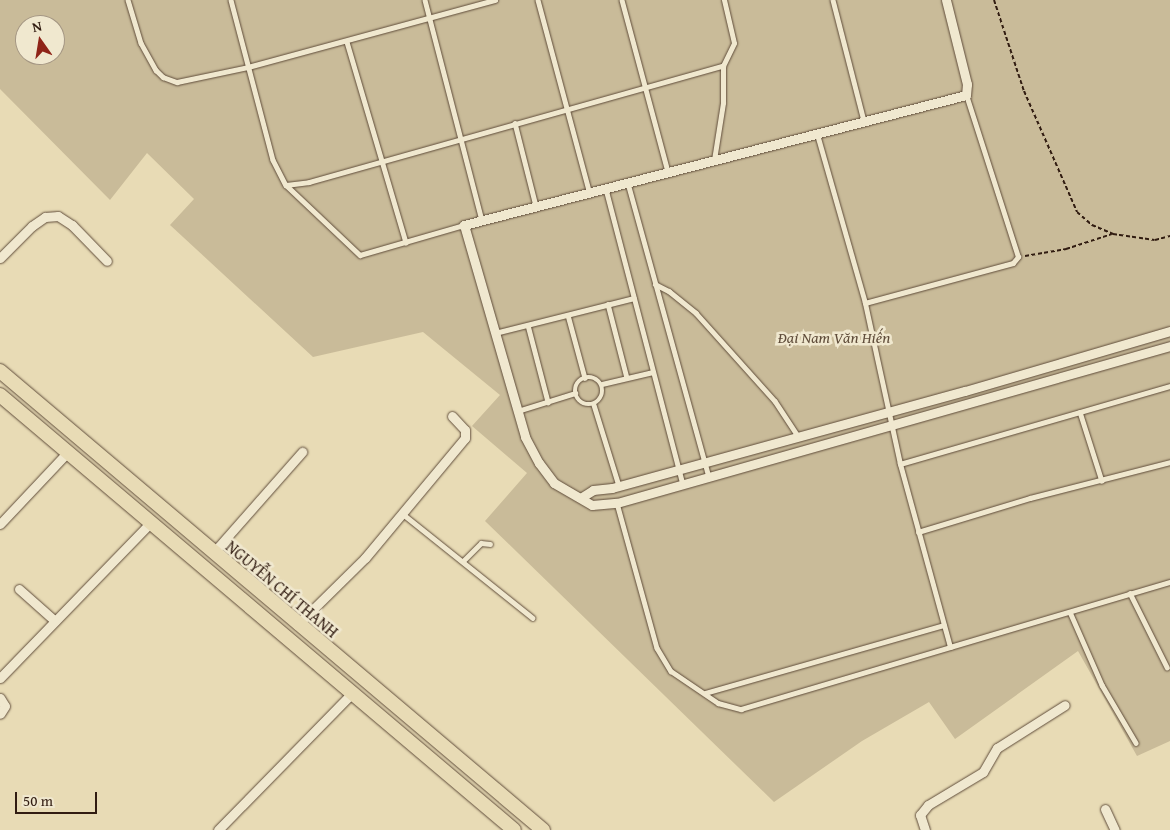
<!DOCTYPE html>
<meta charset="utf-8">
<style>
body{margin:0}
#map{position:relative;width:1170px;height:830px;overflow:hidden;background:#e8dbb5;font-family:"Gentium Book Plus",serif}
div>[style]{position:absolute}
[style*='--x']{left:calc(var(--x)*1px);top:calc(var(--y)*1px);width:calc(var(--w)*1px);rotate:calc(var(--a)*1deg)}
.green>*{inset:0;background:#c9bb99}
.path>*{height:2px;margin-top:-1px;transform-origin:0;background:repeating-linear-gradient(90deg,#311c11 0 4px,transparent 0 6.5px)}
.roads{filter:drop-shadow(0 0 1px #5f4c3a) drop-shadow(0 0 1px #5f4c3a)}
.service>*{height:4.5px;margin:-2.25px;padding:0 2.25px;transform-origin:2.25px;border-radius:2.25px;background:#f0e8cf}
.service>.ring{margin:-2.25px;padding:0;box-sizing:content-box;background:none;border:4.5px solid #f0e8cf;border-radius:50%}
.minor>*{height:9px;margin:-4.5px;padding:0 4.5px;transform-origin:4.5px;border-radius:4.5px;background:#f0e8cf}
.primary>*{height:14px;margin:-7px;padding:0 7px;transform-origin:7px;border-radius:7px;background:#e8dbb5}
span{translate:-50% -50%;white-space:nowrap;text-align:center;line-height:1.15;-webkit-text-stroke:5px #f0e8cf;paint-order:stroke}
.park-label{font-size:16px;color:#5f4c3a;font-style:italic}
.street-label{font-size:16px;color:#311c11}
.north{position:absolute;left:15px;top:15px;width:50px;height:50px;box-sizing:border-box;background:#f0e8cf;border:1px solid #a49683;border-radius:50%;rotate:347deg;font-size:14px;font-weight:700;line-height:20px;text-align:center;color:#311c11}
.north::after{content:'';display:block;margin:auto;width:18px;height:22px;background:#8f2418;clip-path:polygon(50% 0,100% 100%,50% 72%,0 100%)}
.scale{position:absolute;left:15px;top:792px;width:82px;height:22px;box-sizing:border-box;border:2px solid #311c11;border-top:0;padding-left:6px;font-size:15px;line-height:18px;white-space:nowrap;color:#311c11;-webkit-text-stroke:4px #f0e8cf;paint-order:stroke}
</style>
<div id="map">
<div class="green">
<div style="clip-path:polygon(evenodd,0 0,1170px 0,1170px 741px,1137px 756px,1078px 651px,955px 739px,929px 702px,862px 741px,774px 802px,485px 521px,527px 473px,472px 426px,500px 395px,423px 332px,313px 357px,170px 225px,194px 199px,147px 153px,110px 200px,0 89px,0 0,25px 25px,55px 25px,55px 55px,25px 55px,25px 25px)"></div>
</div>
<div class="path">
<div style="--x:994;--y:0;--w:96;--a:71.8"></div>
<div style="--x:1024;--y:91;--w:132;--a:66.3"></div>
<div style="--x:1077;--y:212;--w:20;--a:41"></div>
<div style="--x:1092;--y:225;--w:23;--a:23"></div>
<div style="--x:1113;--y:234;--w:42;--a:8.1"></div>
<div style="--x:1155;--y:240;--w:16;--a:-15"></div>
<div style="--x:1025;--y:256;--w:42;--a:-9.7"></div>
<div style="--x:1066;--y:249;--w:48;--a:-18.1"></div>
</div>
<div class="roads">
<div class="service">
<div style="--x:128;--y:0;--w:45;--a:73.2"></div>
<div style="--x:141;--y:43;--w:31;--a:61"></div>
<div style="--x:156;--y:70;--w:10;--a:45"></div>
<div style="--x:163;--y:77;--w:15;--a:20"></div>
<div style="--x:177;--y:82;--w:73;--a:-11.9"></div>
<div style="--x:248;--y:67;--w:256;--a:-15.2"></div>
<div style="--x:231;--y:0;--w:165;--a:75.3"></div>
<div style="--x:273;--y:160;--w:28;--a:63"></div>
<div style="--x:286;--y:185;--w:102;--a:43.4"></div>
<div style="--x:360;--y:255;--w:108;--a:-16.1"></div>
<div style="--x:425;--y:0;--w:227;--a:75.5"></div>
<div style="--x:538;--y:0;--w:198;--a:75"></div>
<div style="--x:622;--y:0;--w:178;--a:75"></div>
<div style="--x:833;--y:0;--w:125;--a:75.6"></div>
<div style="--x:347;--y:42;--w:209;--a:73.6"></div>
<div style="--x:515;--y:123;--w:86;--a:75.8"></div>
<div style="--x:714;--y:160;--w:58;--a:-81"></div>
<div style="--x:723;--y:103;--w:37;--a:-90"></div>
<div style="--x:723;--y:66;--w:25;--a:-64"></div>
<div style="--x:734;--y:43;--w:44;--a:-103.1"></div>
<div style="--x:628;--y:183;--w:306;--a:74.6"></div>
<div style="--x:286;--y:185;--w:23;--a:-7"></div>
<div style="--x:309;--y:182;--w:430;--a:-15.7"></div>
<div style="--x:606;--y:189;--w:306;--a:75.4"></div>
<div style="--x:655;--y:284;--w:16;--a:27"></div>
<div style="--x:669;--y:291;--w:35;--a:39"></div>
<div style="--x:696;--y:313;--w:118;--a:48.1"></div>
<div style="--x:775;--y:401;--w:42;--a:56.7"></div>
<div style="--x:865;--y:303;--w:153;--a:-15.1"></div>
<div style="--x:1013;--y:263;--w:8;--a:-50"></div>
<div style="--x:1018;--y:257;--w:170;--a:-107.8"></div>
<div style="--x:608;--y:304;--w:76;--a:75.6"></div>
<div style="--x:568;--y:315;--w:65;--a:74.9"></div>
<div style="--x:528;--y:325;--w:80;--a:75.4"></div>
<div style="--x:495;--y:333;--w:143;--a:-14.1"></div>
<div class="ring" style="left:575px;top:377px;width:23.5px;height:23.5px"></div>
<div style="--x:602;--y:384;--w:52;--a:-13.2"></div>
<div style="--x:594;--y:405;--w:85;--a:72.8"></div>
<div style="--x:518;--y:411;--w:60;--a:-17.5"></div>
<div style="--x:1080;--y:412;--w:72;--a:72.3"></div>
<div style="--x:900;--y:464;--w:281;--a:-16.1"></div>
<div style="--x:617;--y:503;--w:150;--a:74.6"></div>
<div style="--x:657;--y:648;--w:27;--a:59"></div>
<div style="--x:671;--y:671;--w:57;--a:34.2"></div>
<div style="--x:718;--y:703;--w:24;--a:15"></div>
<div style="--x:741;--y:709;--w:218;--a:-16.5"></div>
<div style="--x:950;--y:647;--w:190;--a:-105.3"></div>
<div style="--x:900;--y:464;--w:165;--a:-102.3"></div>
<div style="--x:865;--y:303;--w:176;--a:-105.9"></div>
<div style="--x:403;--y:514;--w:166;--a:38.7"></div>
<div style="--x:918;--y:532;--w:117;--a:-16.9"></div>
<div style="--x:1030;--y:498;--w:145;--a:-14.4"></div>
<div style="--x:463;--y:561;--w:25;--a:-45"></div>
<div style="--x:481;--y:543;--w:9;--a:6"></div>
<div style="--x:1130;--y:593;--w:83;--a:63.4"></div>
<div style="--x:1070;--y:612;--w:80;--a:66.3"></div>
<div style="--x:1102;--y:685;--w:67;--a:59.6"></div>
<div style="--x:950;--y:647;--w:229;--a:-16.5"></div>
<div style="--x:705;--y:693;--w:248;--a:-15.9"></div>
</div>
<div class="minor">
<div style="--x:946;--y:0;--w:87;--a:76"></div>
<div style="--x:967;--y:84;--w:11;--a:95"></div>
<div style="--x:966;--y:95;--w:519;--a:165.48"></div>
<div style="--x:464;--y:225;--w:221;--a:73.9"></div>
<div style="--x:525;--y:437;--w:30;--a:62"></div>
<div style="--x:539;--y:463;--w:25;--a:53"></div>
<div style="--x:554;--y:483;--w:44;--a:30.1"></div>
<div style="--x:592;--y:505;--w:25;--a:-5"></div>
<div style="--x:617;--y:503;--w:575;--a:-15.85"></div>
<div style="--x:0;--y:258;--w:45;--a:-45"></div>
<div style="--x:32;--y:226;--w:16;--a:-35"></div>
<div style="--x:45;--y:217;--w:13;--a:-4"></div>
<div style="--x:58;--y:216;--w:17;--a:33"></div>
<div style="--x:72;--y:225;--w:50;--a:45.8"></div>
<div style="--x:582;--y:497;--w:13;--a:-32"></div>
<div style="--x:593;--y:490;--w:19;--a:-6"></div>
<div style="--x:612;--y:488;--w:366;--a:-15.4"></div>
<div style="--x:965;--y:391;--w:214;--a:-16.3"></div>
<div style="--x:0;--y:524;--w:98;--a:-46.7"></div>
<div style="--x:213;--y:553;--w:135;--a:-48.6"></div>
<div style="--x:19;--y:589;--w:48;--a:41.6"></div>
<div style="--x:297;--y:625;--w:95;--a:-44.6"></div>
<div style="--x:365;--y:558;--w:156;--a:-50.2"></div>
<div style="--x:465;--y:438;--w:8;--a:-90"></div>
<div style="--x:465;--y:430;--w:19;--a:-133"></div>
<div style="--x:0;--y:678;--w:216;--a:-45.9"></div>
<div style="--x:0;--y:698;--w:9;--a:58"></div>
<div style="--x:5;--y:706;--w:9;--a:122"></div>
<div style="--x:1105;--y:809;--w:23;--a:65"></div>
<div style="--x:218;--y:830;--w:190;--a:-45.6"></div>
<div style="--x:925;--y:830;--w:16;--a:-108"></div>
<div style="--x:920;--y:815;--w:13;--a:-51"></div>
<div style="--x:928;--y:805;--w:64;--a:-31"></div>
<div style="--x:983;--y:772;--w:28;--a:-60"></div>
<div style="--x:997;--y:748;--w:80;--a:-32.3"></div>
</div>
<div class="primary">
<div style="--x:0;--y:371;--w:711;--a:40.21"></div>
<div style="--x:0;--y:395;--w:673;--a:40.24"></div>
</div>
</div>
<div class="park-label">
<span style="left:834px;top:337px">Đại Nam Văn Hiến</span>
</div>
<div class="street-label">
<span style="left:282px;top:589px;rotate:40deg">NGUYỄN CHÍ THANH</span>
</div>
<div class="north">N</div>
<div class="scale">50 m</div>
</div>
